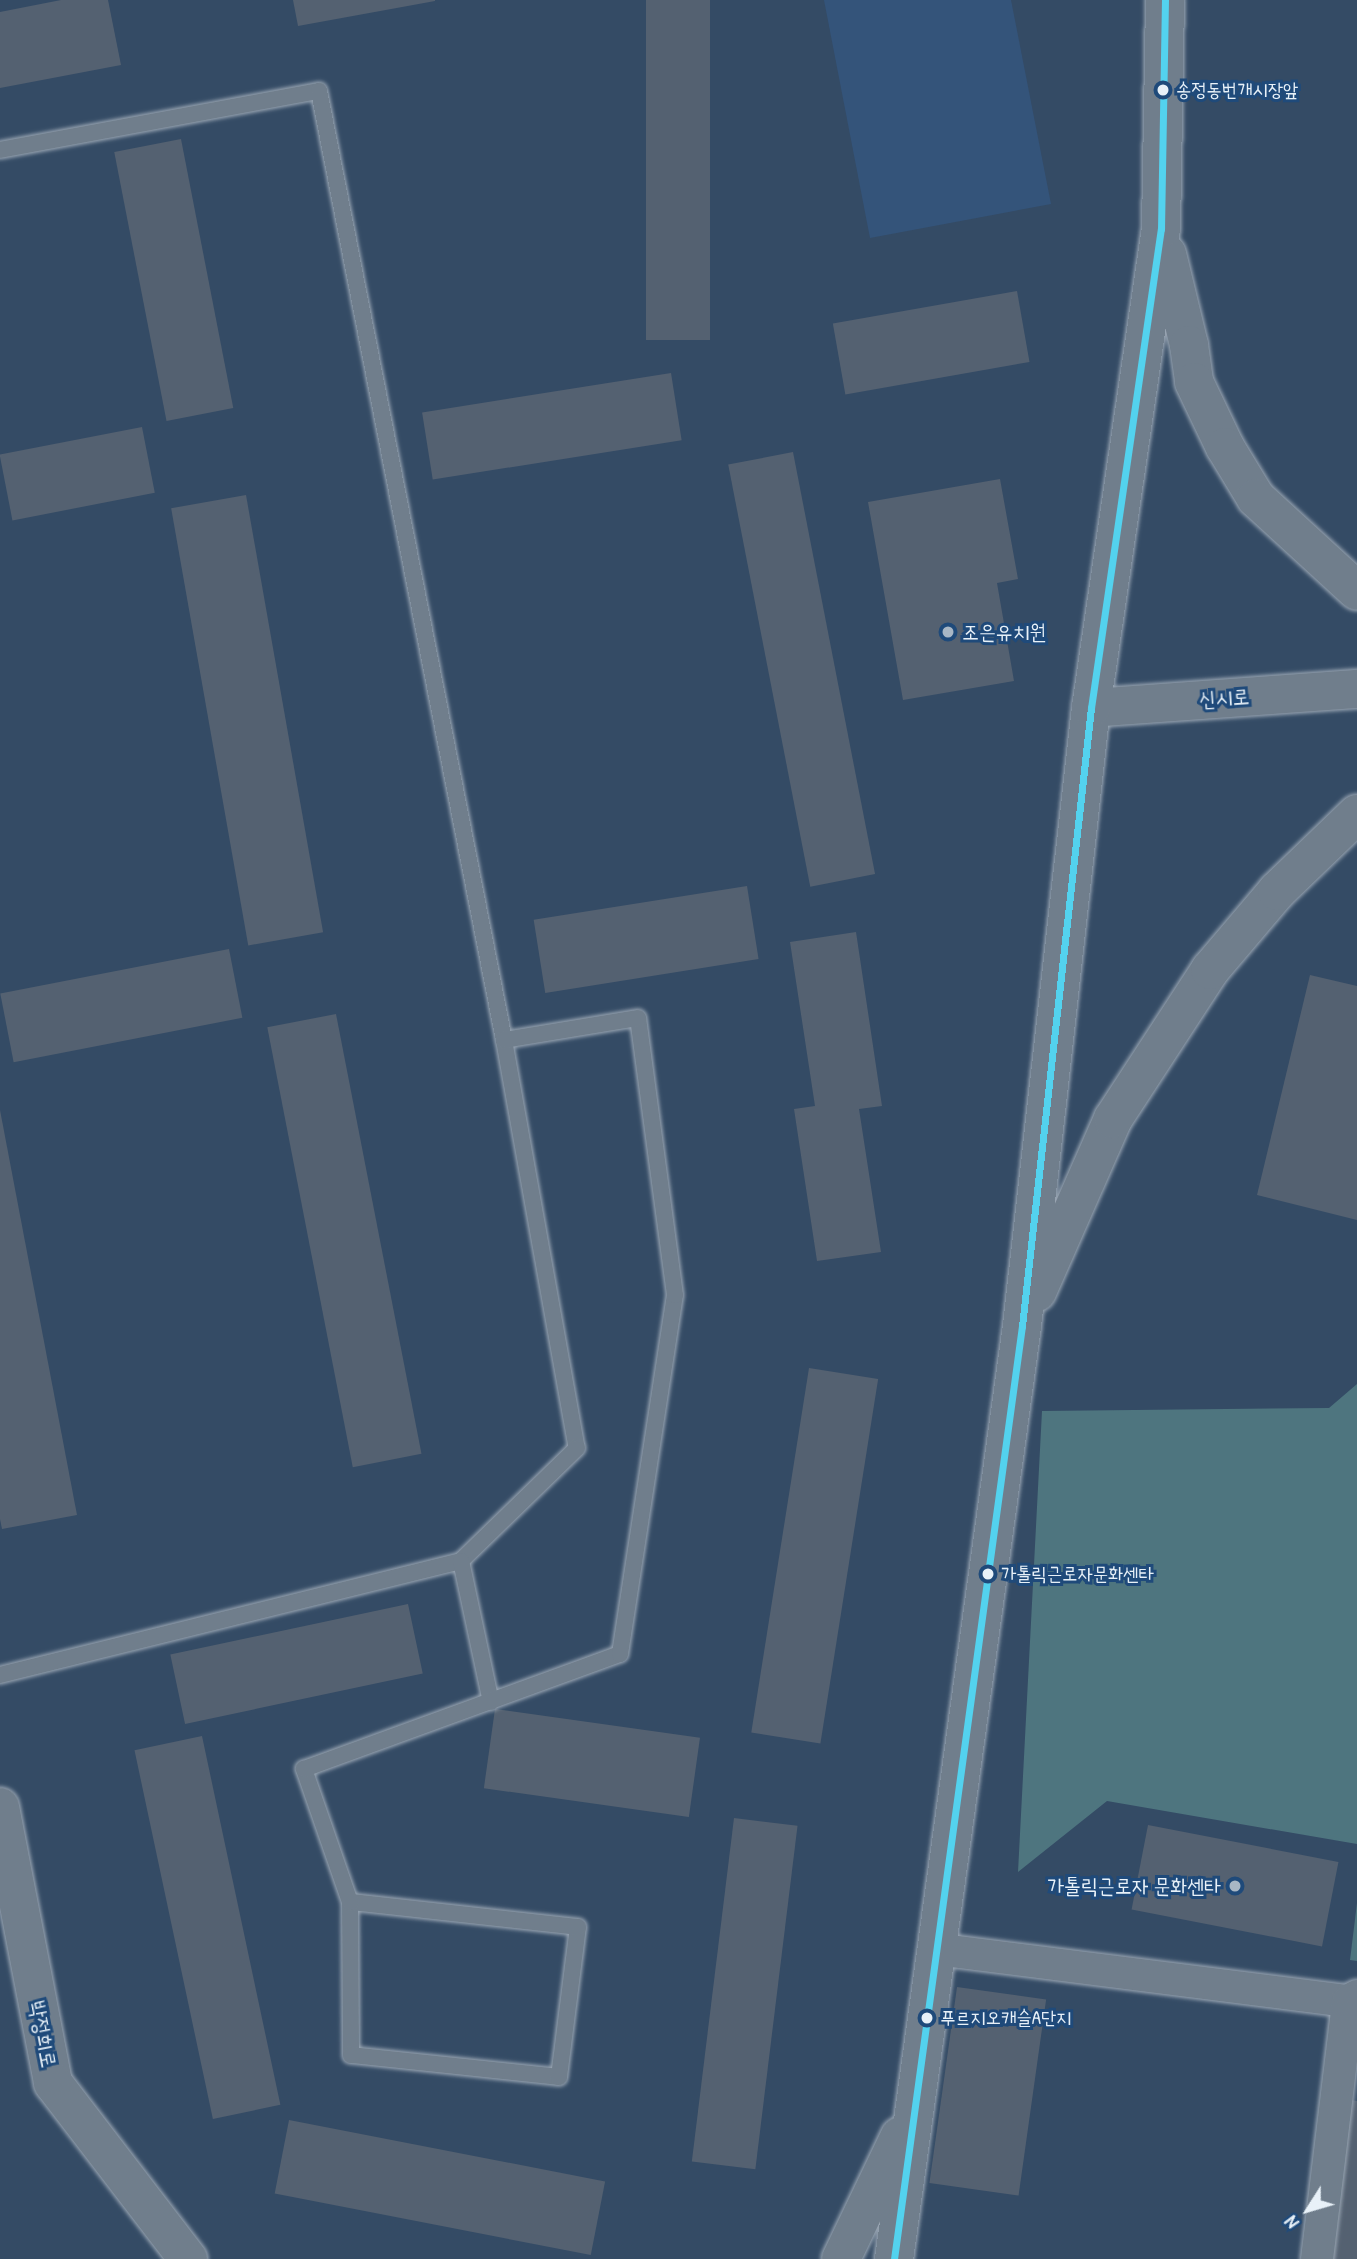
<!DOCTYPE html>
<meta charset="utf-8">
<style>
body{margin:0}
#map{position:relative;width:1357px;height:2259px;overflow:hidden;background:#344b65;font-family:"Patrick Hand","Poor Story",sans-serif}
div>[style]{position:absolute}
[style*='--x']{left:calc(var(--x)*1px);top:calc(var(--y)*1px);width:calc(var(--w)*1px);rotate:calc(var(--a)*1deg)}
.built>*{inset:0;background:#34547a}
.green>*{inset:0;background:#4e757f}
.building>*{inset:0;background:#546171;transform-origin:0 0}
.roads{filter:drop-shadow(0 0 2px #9aa6b3) drop-shadow(0 0 2px #9aa6b3)}
.service>*{height:16px;margin:-8px;padding:0 8px;transform-origin:8px;border-radius:8px;background:#707e8c}
.minor>*{height:32px;margin:-16px;padding:0 16px;transform-origin:16px;border-radius:16px;background:#707e8c}
.tertiary>*{height:38px;margin:-19px;padding:0 19px;transform-origin:19px;border-radius:19px;background:#707e8c}
.bus-1>*{height:7px;margin:-3.5px;padding:0 3.5px;transform-origin:3.5px;border-radius:3.5px;background:#53d2ee}
.dots>*{width:19px;height:19px;translate:-50% -50%;box-sizing:border-box;border:4px solid #1f4a7a;border-radius:50%}
span{translate:-50% -50%;white-space:nowrap;text-align:center;line-height:1.15;-webkit-text-stroke:6px #1f4a7a;paint-order:stroke}
.bus-label{font-size:19px;color:#e8f1f8}
.left{translate:0 -50%;text-align:left}
.poi-label{font-size:21px;color:#e8f1f8}
.right{translate:-100% -50%;text-align:right}
.street-label{font-size:21px;color:#e8f1f8}
.north{position:absolute;left:1273px;top:2175px;width:70px;height:70px;-webkit-text-stroke:5px #1f4a7a;paint-order:stroke;rotate:233deg;font-size:19px;font-weight:700;line-height:28px;text-align:center;color:#e8f1f8}
.north::after{content:'';display:block;margin:auto;width:24px;height:32px;background:#e8f1f8;clip-path:polygon(50% 0,100% 100%,50% 72%,0 100%)}
</style>
<div id="map">
<div class="built">
<div style="clip-path:polygon(824px 0,1011px 0,1051px 204px,870px 238px)"></div>
</div>
<div class="green">
<div style="clip-path:polygon(1357px 1384px,1357px 1844px,1107px 1801px,1018px 1872px,1042px 1411px,1329px 1408px)"></div>
<div style="clip-path:polygon(1357px 1903px,1357px 1961px,1350px 1960px)"></div>
</div>
<div class="building">
<div style="clip-path:polygon(61px 0,108px 0,121px 65px,0 88px,0 12px)"></div>
<div style="clip-path:polygon(293px 0,435px 0,435px 1px,298px 26px)"></div>
<div style="left:646px;top:0;width:64px;height:340px"></div>
<div style="left:181px;top:139px;width:274px;height:68px;rotate:79deg"></div>
<div style="left:1017px;top:291px;width:72px;height:187px;rotate:80deg"></div>
<div style="left:671px;top:373px;width:68px;height:252px;rotate:81deg"></div>
<div style="left:142px;top:427px;width:67px;height:145px;rotate:79deg"></div>
<div style="left:793px;top:452px;width:430px;height:66px;rotate:79deg"></div>
<div style="clip-path:polygon(1000px 479px,1018px 579px,997px 583px,1014px 681px,903px 700px,868px 502px)"></div>
<div style="left:246px;top:495px;width:444px;height:76px;rotate:80deg"></div>
<div style="left:747px;top:886px;width:74px;height:216px;rotate:81deg"></div>
<div style="clip-path:polygon(856px 932px,882px 1106px,859px 1109px,881px 1252px,817px 1261px,794px 1109px,815px 1106px,790px 942px)"></div>
<div style="left:229px;top:949px;width:70px;height:233px;rotate:79deg"></div>
<div style="clip-path:polygon(1310px 975px,1357px 986px,1357px 1220px,1257px 1195px)"></div>
<div style="left:336px;top:1014px;width:448px;height:70px;rotate:79deg"></div>
<div style="clip-path:polygon(0 1110px,77px 1515px,2px 1529px,0 1519px)"></div>
<div style="left:809px;top:1368px;width:70px;height:369px;rotate:9deg"></div>
<div style="left:408px;top:1604px;width:71px;height:243px;rotate:78deg"></div>
<div style="left:495px;top:1709px;width:207px;height:80px;rotate:8deg"></div>
<div style="left:202px;top:1736px;width:377px;height:69px;rotate:78deg"></div>
<div style="left:734px;top:1818px;width:64px;height:346px;rotate:7deg"></div>
<div style="left:1148px;top:1825px;width:194px;height:86px;rotate:11deg"></div>
<div style="left:957px;top:1987px;width:90px;height:198px;rotate:8deg"></div>
<div style="clip-path:polygon(1351px 2100px,1357px 2101px,1357px 2259px,1330px 2259px)"></div>
<div style="left:289px;top:2120px;width:322px;height:75px;rotate:11deg"></div>
</div>
<div class="roads">
<div class="service">
<div style="--x:0;--y:150;--w:324;--a:-10.5"></div>
<div style="--x:319;--y:91;--w:967;--a:78.97"></div>
<div style="--x:504;--y:1040;--w:414;--a:79.9"></div>
<div style="--x:577;--y:1448;--w:162;--a:135.8"></div>
<div style="--x:461;--y:1561;--w:475;--a:166.1"></div>
<div style="--x:461;--y:1561;--w:144;--a:78"></div>
<div style="--x:350;--y:1902;--w:153;--a:89.6"></div>
<div style="--x:351;--y:2055;--w:209;--a:6"></div>
<div style="--x:559;--y:2077;--w:151;--a:-82.8"></div>
<div style="--x:578;--y:1927;--w:229;--a:-173.7"></div>
<div style="--x:350;--y:1902;--w:141;--a:-109.1"></div>
<div style="--x:304;--y:1769;--w:336;--a:-20"></div>
<div style="--x:620;--y:1654;--w:363;--a:-81.3"></div>
<div style="--x:675;--y:1295;--w:279;--a:-97.6"></div>
<div style="--x:638;--y:1018;--w:136;--a:170.7"></div>
</div>
<div class="minor">
<div style="--x:935;--y:1949;--w:416;--a:7.2"></div>
<div style="--x:1348;--y:2001;--w:10;--a:-29"></div>
<div style="--x:1317;--y:2259;--w:260;--a:-83.1"></div>
</div>
<div class="tertiary">
<div style="--x:1167;--y:254;--w:94;--a:76.4"></div>
<div style="--x:1189;--y:345;--w:37;--a:82"></div>
<div style="--x:1194;--y:382;--w:72;--a:64.5"></div>
<div style="--x:1225;--y:447;--w:60;--a:58.7"></div>
<div style="--x:1256;--y:498;--w:137;--a:42.6"></div>
<div style="--x:1091;--y:708;--w:267;--a:-4.1"></div>
<div style="--x:1037;--y:1292;--w:189;--a:-66.3"></div>
<div style="--x:1113;--y:1119;--w:178;--a:-56.9"></div>
<div style="--x:1210;--y:970;--w:104;--a:-49.7"></div>
<div style="--x:1277;--y:891;--w:111;--a:-43.9"></div>
<div style="--x:0;--y:1807;--w:281;--a:79.1"></div>
<div style="--x:53;--y:2083;--w:222;--a:52.5"></div>
<div style="--x:841;--y:2259;--w:136;--a:-64.4"></div>
<div style="--x:894;--y:2259;--w:942;--a:-82.19"></div>
<div style="--x:1022;--y:1326;--w:622;--a:-83.63"></div>
<div style="--x:1091;--y:708;--w:484;--a:-81.7"></div>
<div style="--x:1161;--y:229;--w:229;--a:-89"></div>
</div>
</div>
<div class="bus-1">
<div style="--x:894;--y:2259;--w:942;--a:-82.19"></div>
<div style="--x:1022;--y:1326;--w:622;--a:-83.63"></div>
<div style="--x:1091;--y:708;--w:484;--a:-81.7"></div>
<div style="--x:1161;--y:229;--w:229;--a:-89"></div>
</div>
<div class="dots">
<div style="left:1163px;top:90px;background:#e8f1f8"></div>
<div style="left:948px;top:632px;background:#a9b7c5"></div>
<div style="left:988px;top:1574px;background:#e8f1f8"></div>
<div style="left:1235px;top:1886px;background:#a9b7c5"></div>
<div style="left:927px;top:2018px;background:#e8f1f8"></div>
</div>
<div class="bus-label">
<span class="left" style="left:1176px;top:90px">송정동번개시장앞</span>
<span class="left" style="left:1001px;top:1574px">가톨릭근로자문화센타</span>
<span class="left" style="left:940px;top:2018px">푸르지오캐슬A단지</span>
</div>
<div class="poi-label">
<span class="left" style="left:962px;top:632px">조은유치원</span>
<span class="right" style="left:1221px;top:1886px">가톨릭근로자 문화센타</span>
</div>
<div class="street-label">
<span style="left:1224px;top:698px;rotate:-4deg">신시로</span>
<span style="left:43px;top:2034px;rotate:79deg">박정희로</span>
</div>
<div class="north">N</div>
</div>
